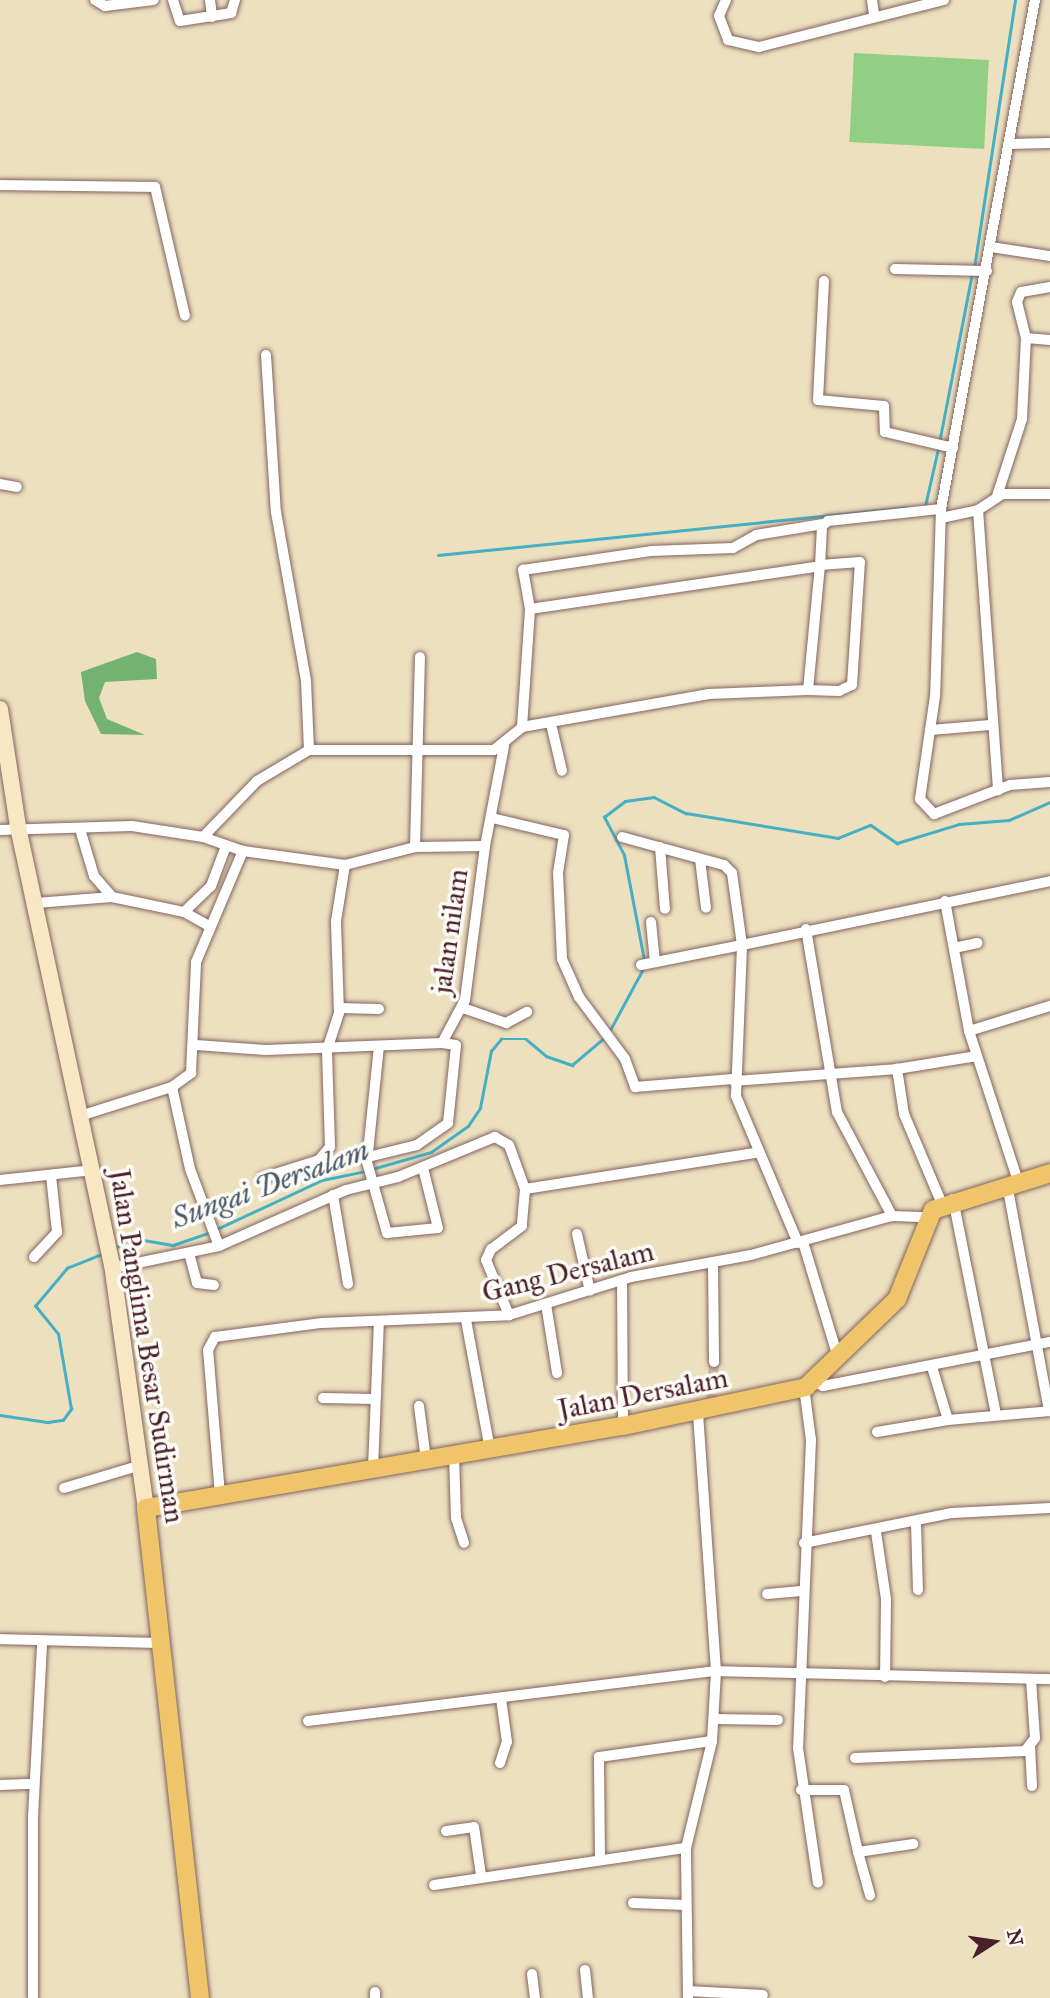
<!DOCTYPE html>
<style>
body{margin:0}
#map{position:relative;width:1050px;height:1998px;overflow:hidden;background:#ece0bf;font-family:"IM FELL Great Primer",serif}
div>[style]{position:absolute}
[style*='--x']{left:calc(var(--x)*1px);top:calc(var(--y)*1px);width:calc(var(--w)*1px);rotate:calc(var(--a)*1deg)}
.green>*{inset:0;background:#91cf84;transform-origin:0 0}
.forest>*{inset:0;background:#74b272}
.stream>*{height:2.5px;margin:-1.25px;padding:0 1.25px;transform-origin:1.25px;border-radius:1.25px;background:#45afc4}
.minor-tunnel>*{height:10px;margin-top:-5px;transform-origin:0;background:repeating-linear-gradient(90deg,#ccb9a1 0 10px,transparent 0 15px)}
.roads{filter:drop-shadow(0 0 2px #83635f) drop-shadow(0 0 2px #83635f)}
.minor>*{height:10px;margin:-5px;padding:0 5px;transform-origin:5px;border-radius:5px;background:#fff}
.secondary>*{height:16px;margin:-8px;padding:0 8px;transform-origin:8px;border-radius:8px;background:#f9e7c3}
.primary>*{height:18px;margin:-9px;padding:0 9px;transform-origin:9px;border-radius:9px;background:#f0c469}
span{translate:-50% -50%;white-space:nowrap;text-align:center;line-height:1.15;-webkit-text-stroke:7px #fdfcf7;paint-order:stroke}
.street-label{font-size:28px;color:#4a1f2b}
.water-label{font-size:30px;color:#485968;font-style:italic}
.north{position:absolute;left:959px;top:1907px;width:70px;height:70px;-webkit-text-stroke:5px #fdfcf7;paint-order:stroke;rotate:78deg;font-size:19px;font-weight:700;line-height:28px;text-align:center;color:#4a1f2b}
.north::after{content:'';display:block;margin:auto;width:24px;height:32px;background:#4a1f2b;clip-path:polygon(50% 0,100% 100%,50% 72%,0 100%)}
</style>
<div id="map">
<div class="green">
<div style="left:854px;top:53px;width:135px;height:89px;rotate:3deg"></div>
</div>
<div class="forest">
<div style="clip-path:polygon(137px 652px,156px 659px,157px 679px,105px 682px,99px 698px,107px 719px,145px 735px,101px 734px,85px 701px,81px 672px)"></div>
</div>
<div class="stream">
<div style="--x:974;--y:268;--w:271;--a:-81.3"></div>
<div style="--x:939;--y:443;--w:172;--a:-79"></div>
<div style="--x:925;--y:506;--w:58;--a:-77.2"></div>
<div style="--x:438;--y:555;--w:472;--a:-5.8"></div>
<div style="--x:644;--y:960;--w:107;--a:-100.8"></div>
<div style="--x:624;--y:855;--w:43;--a:-117.8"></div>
<div style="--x:604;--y:817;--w:26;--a:-37"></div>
<div style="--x:625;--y:801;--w:29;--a:-8"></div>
<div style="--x:654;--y:797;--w:36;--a:27"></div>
<div style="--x:686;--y:813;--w:154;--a:9.3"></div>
<div style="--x:838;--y:838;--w:35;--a:-22"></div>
<div style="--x:871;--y:825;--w:32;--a:35"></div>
<div style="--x:897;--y:843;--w:65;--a:-17"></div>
<div style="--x:959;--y:824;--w:50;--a:-4.6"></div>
<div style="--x:1009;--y:820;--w:45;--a:-23.7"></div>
<div style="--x:609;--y:1032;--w:74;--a:-61.7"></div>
<div style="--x:372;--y:1169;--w:61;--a:-16.1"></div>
<div style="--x:431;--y:1152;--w:45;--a:-35.1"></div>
<div style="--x:468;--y:1126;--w:22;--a:-56"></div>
<div style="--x:480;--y:1108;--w:58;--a:-79.1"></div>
<div style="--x:491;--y:1051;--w:16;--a:-50"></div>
<div style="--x:501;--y:1039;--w:25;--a:0"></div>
<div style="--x:526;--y:1039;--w:26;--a:40"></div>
<div style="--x:546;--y:1056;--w:28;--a:19"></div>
<div style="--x:572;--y:1065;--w:43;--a:-40.3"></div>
<div style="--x:217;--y:1229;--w:116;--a:-25"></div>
<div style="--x:322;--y:1180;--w:45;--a:-11.6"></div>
<div style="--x:113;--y:1249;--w:22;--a:-30"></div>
<div style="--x:132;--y:1238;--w:42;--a:9.7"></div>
<div style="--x:173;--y:1245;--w:40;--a:-18.9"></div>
<div style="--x:0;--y:1415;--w:49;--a:8.3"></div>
<div style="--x:48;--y:1422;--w:15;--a:-8"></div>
<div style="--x:63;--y:1420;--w:14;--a:-54"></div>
<div style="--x:71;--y:1409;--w:76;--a:-99.8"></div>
<div style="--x:58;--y:1334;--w:36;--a:-129"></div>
<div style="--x:35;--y:1306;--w:50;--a:-49.9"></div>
<div style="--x:67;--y:1268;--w:40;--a:-22"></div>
</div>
<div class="minor-tunnel">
<div style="--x:711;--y:1404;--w:42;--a:-85.9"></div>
</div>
<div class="roads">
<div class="minor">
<div style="--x:95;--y:0;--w:12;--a:31"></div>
<div style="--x:105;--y:6;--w:49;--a:-7"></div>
<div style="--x:173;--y:0;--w:22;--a:72"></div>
<div style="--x:180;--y:21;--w:52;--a:-8.9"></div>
<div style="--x:231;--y:13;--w:14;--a:-73"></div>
<div style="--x:210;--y:0;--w:17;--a:83"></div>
<div style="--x:726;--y:0;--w:17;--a:114"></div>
<div style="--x:719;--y:16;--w:26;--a:69"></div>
<div style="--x:728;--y:40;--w:32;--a:13"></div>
<div style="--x:759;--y:47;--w:191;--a:-14.3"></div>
<div style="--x:872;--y:0;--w:14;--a:82"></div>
<div style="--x:1008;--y:144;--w:42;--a:-1.4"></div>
<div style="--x:0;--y:185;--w:155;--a:0.7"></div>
<div style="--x:155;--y:187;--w:132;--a:76.9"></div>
<div style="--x:991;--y:247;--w:60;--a:8.7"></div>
<div style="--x:895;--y:269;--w:92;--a:1.2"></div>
<div style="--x:824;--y:281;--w:119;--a:92.9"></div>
<div style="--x:818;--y:400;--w:66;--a:5.2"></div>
<div style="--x:884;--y:406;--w:26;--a:88"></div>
<div style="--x:885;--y:432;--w:70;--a:13.2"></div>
<div style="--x:1050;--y:287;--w:29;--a:170"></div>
<div style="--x:1021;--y:292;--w:11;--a:112"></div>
<div style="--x:1017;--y:302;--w:37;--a:76"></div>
<div style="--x:1026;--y:338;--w:24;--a:5"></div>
<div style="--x:266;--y:355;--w:157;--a:86.4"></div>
<div style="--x:276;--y:512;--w:172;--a:79.9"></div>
<div style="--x:306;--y:681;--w:69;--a:87.5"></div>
<div style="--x:0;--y:484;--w:17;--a:10"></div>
<div style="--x:997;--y:496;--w:81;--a:-72"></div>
<div style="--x:1022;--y:419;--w:81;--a:-87.2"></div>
<div style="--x:941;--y:509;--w:187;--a:91.8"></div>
<div style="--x:935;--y:696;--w:104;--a:98.3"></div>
<div style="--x:920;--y:799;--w:21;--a:47"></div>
<div style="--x:934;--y:814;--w:81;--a:-20.9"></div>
<div style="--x:1010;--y:785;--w:40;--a:-4.3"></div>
<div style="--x:978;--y:510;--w:281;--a:85.9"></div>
<div style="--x:941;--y:518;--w:38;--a:-12"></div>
<div style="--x:978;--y:510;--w:30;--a:-33"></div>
<div style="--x:1003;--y:494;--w:47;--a:0"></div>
<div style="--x:530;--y:609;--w:40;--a:-100"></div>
<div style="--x:523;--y:570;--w:129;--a:-8.4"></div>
<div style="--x:651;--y:551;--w:82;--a:-2.1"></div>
<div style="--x:733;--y:548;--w:26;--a:-29"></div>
<div style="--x:756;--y:535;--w:68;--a:-9.3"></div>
<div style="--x:808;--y:690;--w:31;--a:2"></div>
<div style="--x:839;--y:691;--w:14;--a:-25"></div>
<div style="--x:852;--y:685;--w:123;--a:-86.3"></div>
<div style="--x:860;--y:562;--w:40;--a:175.7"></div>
<div style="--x:551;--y:724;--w:48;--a:76.8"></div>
<div style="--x:522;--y:727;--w:190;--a:-10"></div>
<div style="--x:709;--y:694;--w:99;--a:-2.3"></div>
<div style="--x:808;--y:690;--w:125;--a:-84.5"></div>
<div style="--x:930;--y:730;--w:61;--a:-4.7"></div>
<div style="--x:492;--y:818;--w:74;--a:13.3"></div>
<div style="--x:564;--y:835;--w:38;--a:99"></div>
<div style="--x:558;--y:873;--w:86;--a:87.3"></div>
<div style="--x:562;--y:959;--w:42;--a:65.9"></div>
<div style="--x:579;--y:997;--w:77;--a:53.4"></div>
<div style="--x:625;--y:1059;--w:30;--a:70"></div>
<div style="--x:635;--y:1087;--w:98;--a:-4.7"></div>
<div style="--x:80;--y:829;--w:49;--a:73.4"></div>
<div style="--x:94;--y:876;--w:28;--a:49"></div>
<div style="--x:0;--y:830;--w:132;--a:-1.7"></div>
<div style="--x:132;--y:826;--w:72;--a:8.8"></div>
<div style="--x:203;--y:837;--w:78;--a:-46"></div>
<div style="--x:257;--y:781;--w:61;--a:-30.8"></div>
<div style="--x:309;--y:750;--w:185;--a:0"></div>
<div style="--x:494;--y:750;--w:36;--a:-39"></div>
<div style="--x:522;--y:727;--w:118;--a:-86.1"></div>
<div style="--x:530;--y:609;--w:293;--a:-8.4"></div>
<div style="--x:820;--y:566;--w:40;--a:-87.1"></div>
<div style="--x:822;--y:526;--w:8;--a:-40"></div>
<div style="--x:828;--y:521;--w:114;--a:-6.1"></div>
<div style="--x:941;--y:509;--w:518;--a:-79.54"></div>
<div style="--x:622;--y:837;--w:106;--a:15.4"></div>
<div style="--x:724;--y:865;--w:11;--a:45"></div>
<div style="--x:732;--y:873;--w:73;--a:82.1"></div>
<div style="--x:742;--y:945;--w:103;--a:168.8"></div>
<div style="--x:415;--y:847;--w:190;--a:-88.5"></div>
<div style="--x:660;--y:847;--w:62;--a:85.4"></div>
<div style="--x:243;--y:851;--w:103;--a:7.8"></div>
<div style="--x:345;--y:865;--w:72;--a:-14.4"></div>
<div style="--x:415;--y:847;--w:70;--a:-0.8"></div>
<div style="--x:485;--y:846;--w:102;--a:-79.2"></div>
<div style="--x:700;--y:859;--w:49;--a:83"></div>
<div style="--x:945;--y:901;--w:132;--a:79.5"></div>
<div style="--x:36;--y:903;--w:76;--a:-4.5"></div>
<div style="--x:112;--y:897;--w:74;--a:11.8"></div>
<div style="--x:184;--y:912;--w:37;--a:-44"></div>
<div style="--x:211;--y:886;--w:43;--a:-69.4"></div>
<div style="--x:184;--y:912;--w:29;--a:29"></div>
<div style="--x:651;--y:922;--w:40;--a:84.3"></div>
<div style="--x:806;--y:929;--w:186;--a:80.4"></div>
<div style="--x:837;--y:1112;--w:118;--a:62.1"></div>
<div style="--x:954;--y:948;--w:24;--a:-12"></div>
<div style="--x:339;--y:1008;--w:40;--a:1.4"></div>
<div style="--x:463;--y:1008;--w:46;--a:19.2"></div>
<div style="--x:506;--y:1023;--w:24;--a:-28"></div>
<div style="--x:196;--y:1045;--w:70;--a:4.1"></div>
<div style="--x:266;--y:1050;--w:176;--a:-2.3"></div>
<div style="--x:379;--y:1046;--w:117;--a:95.9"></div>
<div style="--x:367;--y:1162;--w:74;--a:74.3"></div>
<div style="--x:387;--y:1233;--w:51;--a:-5.6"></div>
<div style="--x:438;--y:1228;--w:62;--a:-104"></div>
<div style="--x:734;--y:1081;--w:163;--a:-4.2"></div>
<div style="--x:172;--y:1087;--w:84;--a:77.6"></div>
<div style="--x:190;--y:1169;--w:82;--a:69.4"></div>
<div style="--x:83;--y:1115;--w:93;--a:-17.5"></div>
<div style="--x:172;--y:1087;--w:24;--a:-36"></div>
<div style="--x:191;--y:1073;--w:111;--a:-87.4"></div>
<div style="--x:196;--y:962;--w:121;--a:-67.1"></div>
<div style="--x:243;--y:851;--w:42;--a:-160.7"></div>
<div style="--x:368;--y:1157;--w:50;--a:-13.8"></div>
<div style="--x:417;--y:1145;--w:38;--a:-35"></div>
<div style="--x:448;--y:1123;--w:78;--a:-84.1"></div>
<div style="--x:456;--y:1045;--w:14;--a:-172"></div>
<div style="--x:442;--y:1043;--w:49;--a:-61.9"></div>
<div style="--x:465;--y:1000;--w:155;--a:-82.6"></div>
<div style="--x:262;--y:1178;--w:60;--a:-17.5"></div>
<div style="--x:319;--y:1160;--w:17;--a:-50"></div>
<div style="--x:330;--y:1147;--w:97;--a:-91.8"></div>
<div style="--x:327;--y:1050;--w:39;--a:-72"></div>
<div style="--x:339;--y:1013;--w:92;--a:-91.9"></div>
<div style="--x:336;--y:921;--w:57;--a:-80.9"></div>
<div style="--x:0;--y:1180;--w:94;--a:-6.1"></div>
<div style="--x:1018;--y:1181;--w:158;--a:-108.1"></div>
<div style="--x:969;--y:1031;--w:85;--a:-17.2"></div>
<div style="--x:1007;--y:1184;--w:231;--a:79.5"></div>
<div style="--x:525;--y:1189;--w:234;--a:-8.9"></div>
<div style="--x:333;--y:1195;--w:90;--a:80.4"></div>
<div style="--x:953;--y:1199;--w:220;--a:78.7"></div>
<div style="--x:942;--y:1204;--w:98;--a:-112.9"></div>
<div style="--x:904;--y:1114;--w:46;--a:-98.8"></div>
<div style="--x:897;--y:1069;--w:81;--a:-9.2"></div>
<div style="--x:577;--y:1234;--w:58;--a:77.2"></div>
<div style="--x:803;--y:1242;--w:120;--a:73.1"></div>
<div style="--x:798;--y:1243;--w:160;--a:-112.9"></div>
<div style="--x:736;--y:1096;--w:151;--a:-87.7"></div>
<div style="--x:742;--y:945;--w:315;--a:-11.7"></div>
<div style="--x:189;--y:1253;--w:31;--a:75"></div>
<div style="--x:197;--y:1283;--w:17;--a:7"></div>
<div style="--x:34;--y:1257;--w:34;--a:-47"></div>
<div style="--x:57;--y:1232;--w:56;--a:-96.1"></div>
<div style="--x:713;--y:1262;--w:100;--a:89.4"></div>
<div style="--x:113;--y:1268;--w:108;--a:-11.7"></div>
<div style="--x:219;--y:1246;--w:139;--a:-23.8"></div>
<div style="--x:346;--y:1190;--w:54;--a:-14"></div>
<div style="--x:398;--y:1177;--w:105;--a:-22.4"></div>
<div style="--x:495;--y:1137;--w:16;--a:30"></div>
<div style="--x:509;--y:1145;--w:47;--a:70"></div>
<div style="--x:525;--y:1189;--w:37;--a:95"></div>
<div style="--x:522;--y:1226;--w:39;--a:143"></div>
<div style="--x:491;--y:1249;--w:12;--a:114"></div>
<div style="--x:486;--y:1260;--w:60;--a:67.3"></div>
<div style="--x:622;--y:1280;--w:146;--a:89.6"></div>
<div style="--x:546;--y:1304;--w:70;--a:80.9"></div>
<div style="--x:466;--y:1320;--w:131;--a:79.5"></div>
<div style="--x:932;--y:1367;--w:55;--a:73.2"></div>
<div style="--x:948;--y:1420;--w:102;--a:-5"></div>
<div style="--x:814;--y:1381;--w:10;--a:29"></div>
<div style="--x:823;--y:1386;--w:231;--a:-11"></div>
<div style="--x:804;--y:1387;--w:53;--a:82.5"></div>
<div style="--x:811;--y:1440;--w:308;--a:92.4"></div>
<div style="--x:798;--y:1748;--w:136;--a:81.6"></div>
<div style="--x:323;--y:1398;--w:52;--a:1.1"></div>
<div style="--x:419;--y:1406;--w:54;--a:82.6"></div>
<div style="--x:877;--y:1432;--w:72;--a:-9.6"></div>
<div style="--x:454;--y:1455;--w:63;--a:88.2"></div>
<div style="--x:456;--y:1518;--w:26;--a:72"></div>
<div style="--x:373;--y:1469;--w:147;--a:-87.7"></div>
<div style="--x:64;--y:1488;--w:80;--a:-16.6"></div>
<div style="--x:220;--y:1495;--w:145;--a:-94.7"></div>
<div style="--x:208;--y:1350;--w:15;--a:-62"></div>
<div style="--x:215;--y:1337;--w:108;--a:-7.5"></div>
<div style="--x:322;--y:1323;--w:187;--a:-2.4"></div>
<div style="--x:509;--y:1315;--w:128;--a:-17.3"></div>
<div style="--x:631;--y:1277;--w:122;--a:-10.4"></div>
<div style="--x:751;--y:1255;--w:146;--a:-15.5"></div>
<div style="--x:892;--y:1216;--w:35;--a:2"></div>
<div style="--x:916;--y:1523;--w:67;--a:88.3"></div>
<div style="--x:876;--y:1532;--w:68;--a:81.5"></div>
<div style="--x:886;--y:1599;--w:78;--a:90.7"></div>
<div style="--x:804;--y:1543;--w:151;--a:-11.5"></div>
<div style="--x:952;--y:1513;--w:98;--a:-2.9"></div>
<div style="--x:767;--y:1594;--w:35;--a:-5"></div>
<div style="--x:0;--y:1639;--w:164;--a:1.4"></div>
<div style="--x:714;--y:1719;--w:64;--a:0.9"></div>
<div style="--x:308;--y:1721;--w:411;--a:-7"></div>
<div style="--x:716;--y:1671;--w:334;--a:1.4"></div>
<div style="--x:1030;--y:1746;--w:40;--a:87.1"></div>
<div style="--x:855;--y:1758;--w:170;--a:-2.4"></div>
<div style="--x:1025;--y:1751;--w:16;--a:-52"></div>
<div style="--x:1035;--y:1738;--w:59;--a:-93.9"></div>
<div style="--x:500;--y:1763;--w:22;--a:-72"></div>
<div style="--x:507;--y:1742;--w:43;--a:-97.9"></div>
<div style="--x:0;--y:1785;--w:34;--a:-2"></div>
<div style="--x:801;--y:1790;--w:43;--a:0"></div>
<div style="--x:844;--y:1790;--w:64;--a:77.3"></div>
<div style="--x:858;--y:1852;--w:56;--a:-8.3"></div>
<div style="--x:446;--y:1831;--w:28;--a:-8"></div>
<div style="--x:474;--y:1827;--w:49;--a:81.7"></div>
<div style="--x:858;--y:1852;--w:45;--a:74.4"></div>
<div style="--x:600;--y:1858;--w:101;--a:-90.6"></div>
<div style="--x:599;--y:1757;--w:114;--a:-8.1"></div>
<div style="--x:434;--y:1885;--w:255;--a:-8.4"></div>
<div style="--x:633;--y:1903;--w:53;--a:2.2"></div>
<div style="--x:585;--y:1970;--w:28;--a:84"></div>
<div style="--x:532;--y:1974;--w:24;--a:83"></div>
<div style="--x:688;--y:1991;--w:75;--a:3.1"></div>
<div style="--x:375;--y:1992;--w:6;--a:90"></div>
<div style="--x:33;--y:1998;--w:181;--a:-90"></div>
<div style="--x:33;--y:1817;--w:173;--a:-87"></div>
<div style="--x:688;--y:1998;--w:150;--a:-90.8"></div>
<div style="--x:686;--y:1848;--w:110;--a:-76.3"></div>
<div style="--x:712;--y:1741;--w:70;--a:-86.7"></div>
<div style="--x:716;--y:1671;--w:261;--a:-94"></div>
</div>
<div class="secondary">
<div style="--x:0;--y:709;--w:119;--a:81.3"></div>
<div style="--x:18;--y:827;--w:447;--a:77.9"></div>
<div style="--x:112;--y:1264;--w:246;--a:82.1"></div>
</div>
<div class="primary">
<div style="--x:200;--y:1998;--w:493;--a:-96.3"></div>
<div style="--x:146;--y:1508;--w:484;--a:-9.8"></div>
<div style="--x:623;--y:1426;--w:187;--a:-12"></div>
<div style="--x:806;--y:1387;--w:127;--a:-44"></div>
<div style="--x:897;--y:1299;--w:96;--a:-68"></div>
<div style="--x:933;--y:1210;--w:123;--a:-17.5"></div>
</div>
</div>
<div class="street-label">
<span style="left:450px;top:931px;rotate:-82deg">jalan nilam</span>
<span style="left:568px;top:1272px;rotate:-14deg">Gang Dersalam</span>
<span style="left:147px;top:1346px;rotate:81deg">Jalan Panglima Besar Sudirman</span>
<span style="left:643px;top:1394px;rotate:-11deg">Jalan Dersalam</span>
</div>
<div class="water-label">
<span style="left:270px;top:1184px;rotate:-20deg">Sungai Dersalam</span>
</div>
<div class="north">N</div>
</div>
